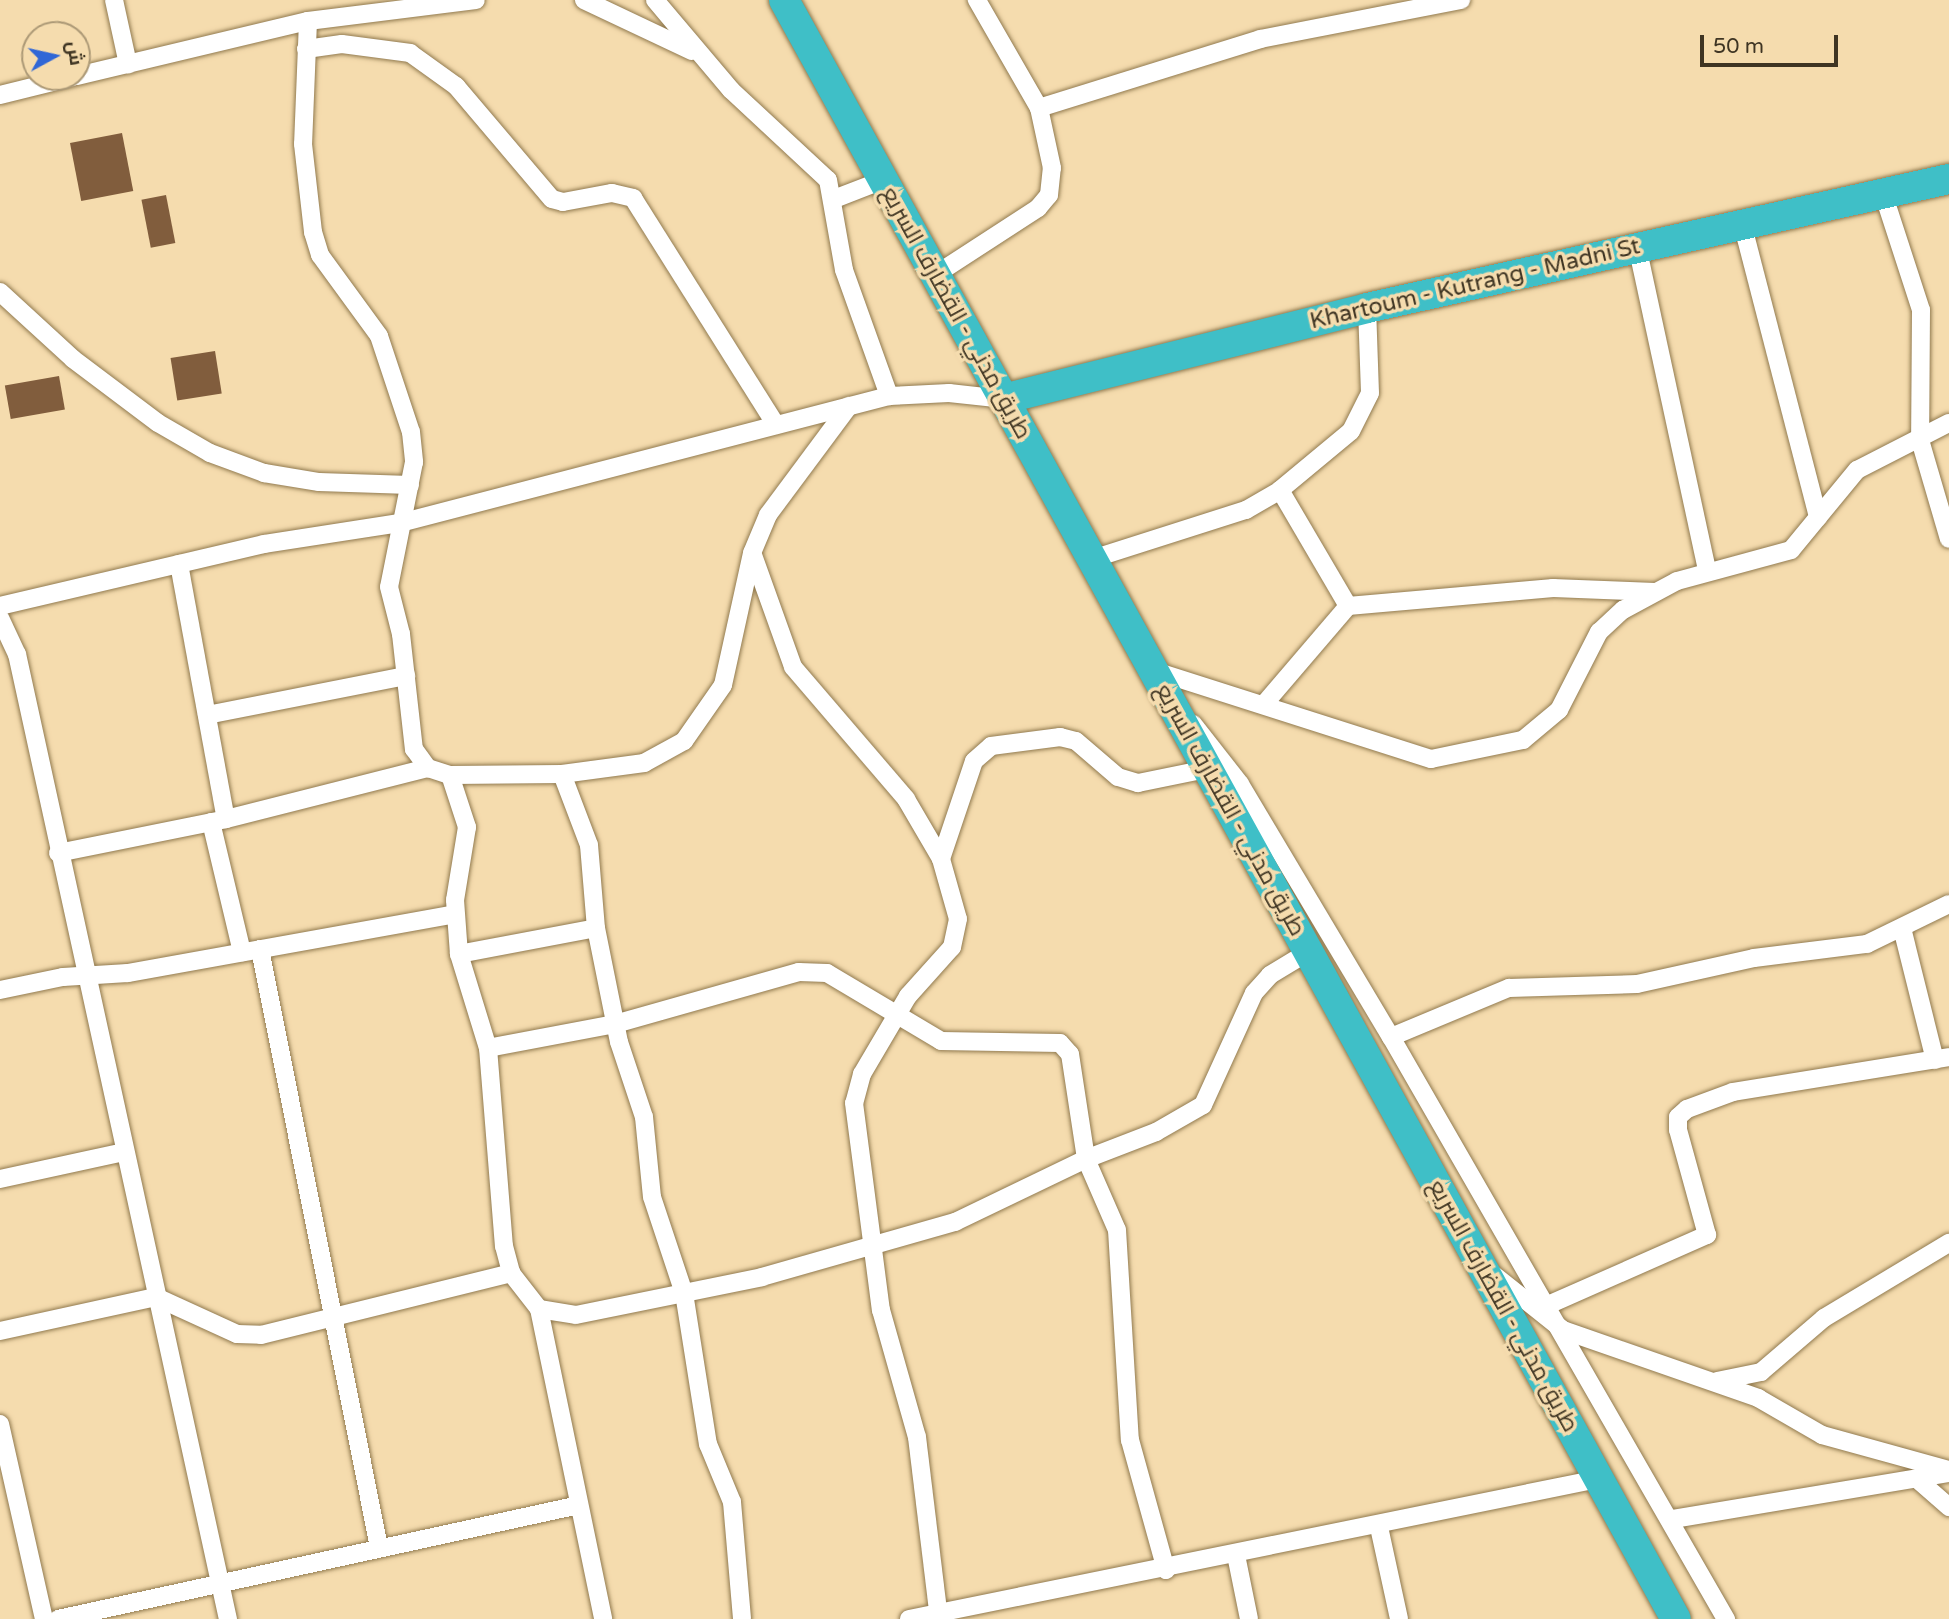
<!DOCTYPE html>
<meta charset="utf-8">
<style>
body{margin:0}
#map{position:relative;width:1949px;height:1619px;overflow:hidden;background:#f5dcae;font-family:"Varela Round",Cairo,sans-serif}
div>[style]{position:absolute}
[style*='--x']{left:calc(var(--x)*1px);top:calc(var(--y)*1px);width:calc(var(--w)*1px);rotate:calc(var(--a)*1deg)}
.building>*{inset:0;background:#815d3d;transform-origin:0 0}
.roads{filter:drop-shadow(0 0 2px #917a4f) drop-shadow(0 0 2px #917a4f)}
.minor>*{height:18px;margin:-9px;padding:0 9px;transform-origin:9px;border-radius:9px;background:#fff}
.trunk>*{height:30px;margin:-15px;padding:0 15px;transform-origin:15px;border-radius:15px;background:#3fbfc7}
span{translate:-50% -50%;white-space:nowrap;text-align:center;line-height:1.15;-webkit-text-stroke:7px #f5dcae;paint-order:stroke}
.street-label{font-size:23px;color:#3f3523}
.north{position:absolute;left:21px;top:21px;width:70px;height:70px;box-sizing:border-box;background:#f5dcae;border:2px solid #ac9976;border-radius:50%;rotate:82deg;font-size:19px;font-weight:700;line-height:28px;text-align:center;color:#3f3523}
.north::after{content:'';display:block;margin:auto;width:24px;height:32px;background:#3067d6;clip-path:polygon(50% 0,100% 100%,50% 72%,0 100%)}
.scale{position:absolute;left:1700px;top:35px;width:138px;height:32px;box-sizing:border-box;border:4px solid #3f3523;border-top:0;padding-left:9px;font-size:21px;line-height:24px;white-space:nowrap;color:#3f3523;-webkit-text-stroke:5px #f5dcae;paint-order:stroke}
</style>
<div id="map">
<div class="building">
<div style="left:122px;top:133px;width:59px;height:53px;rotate:79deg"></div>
<div style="left:166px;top:195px;width:49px;height:25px;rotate:79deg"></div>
<div style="left:215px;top:351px;width:43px;height:45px;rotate:81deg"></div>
<div style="left:59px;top:376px;width:34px;height:55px;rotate:80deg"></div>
</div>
<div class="roads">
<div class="minor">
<div style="--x:114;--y:0;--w:66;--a:77.7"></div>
<div style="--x:584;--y:0;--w:119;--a:25.3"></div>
<div style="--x:655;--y:0;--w:118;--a:49.8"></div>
<div style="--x:731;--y:90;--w:132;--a:42.9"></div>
<div style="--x:828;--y:180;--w:91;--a:79.9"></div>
<div style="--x:844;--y:270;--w:134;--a:70.3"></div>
<div style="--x:308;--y:21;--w:123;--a:92.3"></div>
<div style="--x:303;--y:144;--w:89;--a:83.5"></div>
<div style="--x:313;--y:232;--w:24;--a:73"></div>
<div style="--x:320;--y:255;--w:100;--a:53.9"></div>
<div style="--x:379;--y:336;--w:101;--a:71.6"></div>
<div style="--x:411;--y:432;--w:30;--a:84"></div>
<div style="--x:414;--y:462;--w:127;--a:101.3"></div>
<div style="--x:389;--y:587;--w:49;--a:75.7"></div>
<div style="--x:401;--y:634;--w:116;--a:83.6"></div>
<div style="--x:414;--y:749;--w:24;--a:54"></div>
<div style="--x:428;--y:768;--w:23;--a:18"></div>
<div style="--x:450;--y:775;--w:112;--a:-0.5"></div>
<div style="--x:562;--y:774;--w:83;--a:-7.6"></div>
<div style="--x:644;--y:763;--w:46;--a:-28.8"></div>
<div style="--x:684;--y:741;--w:68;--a:-55.1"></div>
<div style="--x:723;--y:685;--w:135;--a:-77.6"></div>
<div style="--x:752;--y:553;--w:41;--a:-67.2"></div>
<div style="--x:768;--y:515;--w:136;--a:-53.4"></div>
<div style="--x:306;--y:49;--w:36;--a:-8"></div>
<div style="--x:342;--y:44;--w:69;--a:7.5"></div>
<div style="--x:410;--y:53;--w:57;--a:35.7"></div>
<div style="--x:456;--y:86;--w:148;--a:49.7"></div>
<div style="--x:552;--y:199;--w:11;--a:15"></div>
<div style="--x:563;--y:202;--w:50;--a:-10.4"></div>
<div style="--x:612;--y:193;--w:22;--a:13"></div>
<div style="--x:633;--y:198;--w:268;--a:57.8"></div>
<div style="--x:77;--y:76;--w:237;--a:-13.4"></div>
<div style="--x:308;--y:21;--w:169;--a:-7.1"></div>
<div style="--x:0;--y:95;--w:75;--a:-13.9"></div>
<div style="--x:1039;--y:108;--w:232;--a:-17.3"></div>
<div style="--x:1260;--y:39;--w:205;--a:-11"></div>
<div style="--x:1883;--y:193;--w:123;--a:72"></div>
<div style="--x:1921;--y:310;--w:130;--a:90.4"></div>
<div style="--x:1920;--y:440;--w:103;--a:73.7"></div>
<div style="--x:834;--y:199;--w:53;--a:-21.2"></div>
<div style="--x:1742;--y:223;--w:304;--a:75.5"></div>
<div style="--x:1637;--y:246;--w:332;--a:77.8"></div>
<div style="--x:935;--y:275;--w:123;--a:-33"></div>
<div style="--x:1038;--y:208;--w:17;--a:-50"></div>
<div style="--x:1049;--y:195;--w:27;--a:-84"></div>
<div style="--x:1052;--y:168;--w:61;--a:-102.2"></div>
<div style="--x:1039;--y:108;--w:125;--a:-119.9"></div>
<div style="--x:0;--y:292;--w:99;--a:42.5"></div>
<div style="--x:73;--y:359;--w:106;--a:37"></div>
<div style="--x:158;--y:423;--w:60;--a:30"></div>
<div style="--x:210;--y:453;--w:58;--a:20.3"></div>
<div style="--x:264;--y:473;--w:56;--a:9.3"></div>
<div style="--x:319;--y:482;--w:91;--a:1.9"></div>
<div style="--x:1280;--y:490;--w:134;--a:59.6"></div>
<div style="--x:753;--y:555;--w:119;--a:70.3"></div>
<div style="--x:793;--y:667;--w:174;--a:49.4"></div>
<div style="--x:906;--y:799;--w:69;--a:59.7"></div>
<div style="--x:941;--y:859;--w:62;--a:74.2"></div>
<div style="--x:958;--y:919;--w:29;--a:102"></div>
<div style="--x:952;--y:947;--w:66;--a:131.9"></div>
<div style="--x:908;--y:996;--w:91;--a:120.5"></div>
<div style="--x:862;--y:1074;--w:30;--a:105"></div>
<div style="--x:854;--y:1103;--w:209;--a:82.6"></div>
<div style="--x:881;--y:1310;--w:132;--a:74.2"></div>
<div style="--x:917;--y:1437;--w:183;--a:83.1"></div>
<div style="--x:1092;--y:559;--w:162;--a:-17.7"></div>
<div style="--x:1246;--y:510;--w:39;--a:-30"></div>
<div style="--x:1280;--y:490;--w:92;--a:-39.7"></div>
<div style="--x:1351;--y:431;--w:42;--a:-63.4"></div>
<div style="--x:1370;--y:393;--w:85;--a:-92"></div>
<div style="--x:179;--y:564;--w:259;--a:79.6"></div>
<div style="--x:0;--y:606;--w:271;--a:-13.2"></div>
<div style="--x:264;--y:544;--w:138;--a:-8.8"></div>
<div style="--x:400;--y:523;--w:505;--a:-14.56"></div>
<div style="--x:889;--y:396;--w:60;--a:-2.9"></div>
<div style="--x:949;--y:393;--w:54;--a:6.3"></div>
<div style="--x:0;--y:618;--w:40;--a:65"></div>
<div style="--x:17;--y:654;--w:988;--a:77.67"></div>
<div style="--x:1152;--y:670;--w:293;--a:17.7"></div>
<div style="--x:1431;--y:759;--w:94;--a:-11.7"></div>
<div style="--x:1523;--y:740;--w:47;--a:-39.8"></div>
<div style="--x:1559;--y:710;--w:88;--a:-62.9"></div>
<div style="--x:1599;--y:632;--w:33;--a:-43"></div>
<div style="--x:1623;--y:610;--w:61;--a:-28.2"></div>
<div style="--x:1677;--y:581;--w:118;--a:-15.2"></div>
<div style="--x:1791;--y:550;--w:104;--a:-50.5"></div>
<div style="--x:1857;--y:470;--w:103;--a:-27.1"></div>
<div style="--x:1265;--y:703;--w:128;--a:-49.4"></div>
<div style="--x:1348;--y:606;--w:206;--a:-5"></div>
<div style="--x:1553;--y:588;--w:102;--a:2.2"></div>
<div style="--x:207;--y:715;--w:203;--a:-11.1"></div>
<div style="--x:1193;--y:724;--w:76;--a:51.9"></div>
<div style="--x:1240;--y:784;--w:295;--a:59.2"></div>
<div style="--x:1391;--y:1037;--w:672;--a:60.08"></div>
<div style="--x:562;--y:774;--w:76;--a:69.2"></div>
<div style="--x:589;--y:845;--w:83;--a:85.2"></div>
<div style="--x:596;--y:928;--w:116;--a:78.6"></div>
<div style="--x:619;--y:1042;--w:79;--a:71.6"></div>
<div style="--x:644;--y:1117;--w:80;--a:84.3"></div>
<div style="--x:652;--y:1197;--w:101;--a:71.6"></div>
<div style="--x:684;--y:1293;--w:153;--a:81"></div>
<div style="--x:708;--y:1444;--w:63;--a:67.5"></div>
<div style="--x:732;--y:1502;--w:117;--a:85.1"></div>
<div style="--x:450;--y:775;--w:55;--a:71.9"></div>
<div style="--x:467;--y:827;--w:74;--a:99.3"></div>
<div style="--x:455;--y:900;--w:54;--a:85.8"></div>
<div style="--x:459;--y:954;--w:98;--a:72.9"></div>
<div style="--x:488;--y:1048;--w:199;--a:85.4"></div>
<div style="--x:504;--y:1246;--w:28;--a:75"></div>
<div style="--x:511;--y:1273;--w:46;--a:52.1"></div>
<div style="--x:539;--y:1309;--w:317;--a:78.3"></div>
<div style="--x:211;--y:822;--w:134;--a:76.6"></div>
<div style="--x:58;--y:853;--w:171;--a:-11.4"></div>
<div style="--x:226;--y:819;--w:208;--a:-14.2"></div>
<div style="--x:941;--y:859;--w:103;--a:-71.4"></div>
<div style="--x:974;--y:761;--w:23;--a:-41"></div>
<div style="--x:991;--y:746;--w:70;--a:-7.4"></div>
<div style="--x:1060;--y:737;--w:16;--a:14"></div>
<div style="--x:1076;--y:741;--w:55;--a:40.6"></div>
<div style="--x:1118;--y:777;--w:21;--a:17"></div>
<div style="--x:1138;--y:783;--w:70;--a:-11.5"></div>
<div style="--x:1902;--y:928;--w:136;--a:76"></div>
<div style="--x:260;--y:949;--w:610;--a:78.75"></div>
<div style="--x:459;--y:954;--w:139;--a:-10.7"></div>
<div style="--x:0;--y:990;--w:64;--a:-11.7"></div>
<div style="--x:63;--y:977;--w:65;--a:-3.5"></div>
<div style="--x:128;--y:973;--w:332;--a:-10.2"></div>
<div style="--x:1391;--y:1037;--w:128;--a:-22.6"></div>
<div style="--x:1509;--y:988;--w:128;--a:-1.8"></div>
<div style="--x:1637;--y:984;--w:120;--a:-12.5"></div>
<div style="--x:1754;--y:958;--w:114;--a:-7.1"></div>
<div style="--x:1867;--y:944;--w:91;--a:-26"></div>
<div style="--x:488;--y:1048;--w:129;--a:-10.7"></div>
<div style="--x:615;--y:1024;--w:191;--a:-15.8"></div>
<div style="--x:799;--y:972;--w:28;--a:2"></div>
<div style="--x:827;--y:973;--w:133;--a:30.8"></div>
<div style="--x:941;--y:1041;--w:119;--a:1"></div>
<div style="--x:1060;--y:1043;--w:15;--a:48"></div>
<div style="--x:1070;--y:1054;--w:106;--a:81.3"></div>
<div style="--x:1086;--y:1159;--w:77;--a:66.4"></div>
<div style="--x:1117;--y:1230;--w:210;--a:86.5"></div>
<div style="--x:1130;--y:1440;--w:135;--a:74.5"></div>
<div style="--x:0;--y:1179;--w:127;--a:-12.3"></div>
<div style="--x:1494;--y:1275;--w:88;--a:38.6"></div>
<div style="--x:1563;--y:1330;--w:207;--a:19.2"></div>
<div style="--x:1758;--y:1398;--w:74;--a:30"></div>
<div style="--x:1822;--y:1435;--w:132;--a:15.4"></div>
<div style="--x:1548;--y:1305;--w:174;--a:-23.8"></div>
<div style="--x:1707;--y:1235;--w:109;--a:-105.4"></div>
<div style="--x:1678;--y:1130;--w:13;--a:-90"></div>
<div style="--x:1678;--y:1117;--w:12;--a:-42"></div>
<div style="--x:1687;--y:1109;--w:49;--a:-20.3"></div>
<div style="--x:1733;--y:1092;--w:219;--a:-9.2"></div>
<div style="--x:539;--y:1309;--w:37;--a:9"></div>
<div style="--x:576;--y:1315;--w:190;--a:-11.5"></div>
<div style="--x:762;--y:1277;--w:201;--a:-15.9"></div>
<div style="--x:955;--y:1222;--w:145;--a:-25.7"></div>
<div style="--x:1086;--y:1159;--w:75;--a:-21.1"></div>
<div style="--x:1156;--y:1132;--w:54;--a:-29.9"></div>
<div style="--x:1203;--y:1105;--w:123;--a:-65.5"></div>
<div style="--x:1254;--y:993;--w:24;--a:-48"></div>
<div style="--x:1270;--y:975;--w:44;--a:-31.2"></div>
<div style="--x:0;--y:1331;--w:160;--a:-12.3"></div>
<div style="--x:156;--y:1297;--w:89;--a:24.6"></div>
<div style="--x:237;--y:1334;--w:24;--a:2"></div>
<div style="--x:261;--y:1335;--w:258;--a:-13.9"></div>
<div style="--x:1717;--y:1381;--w:45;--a:-11.6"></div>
<div style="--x:1761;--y:1372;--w:83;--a:-40.6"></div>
<div style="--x:1824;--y:1318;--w:146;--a:-31"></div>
<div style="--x:0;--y:1424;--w:200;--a:77.3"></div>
<div style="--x:1917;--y:1479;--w:43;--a:41.2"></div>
<div style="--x:1673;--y:1519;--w:280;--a:-9.5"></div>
<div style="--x:1379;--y:1527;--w:94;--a:77.7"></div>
<div style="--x:1236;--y:1555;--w:65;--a:78.5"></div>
<div style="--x:58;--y:1619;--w:533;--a:-12.34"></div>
<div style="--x:909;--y:1619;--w:703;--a:-11.49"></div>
</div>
<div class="trunk">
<div style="--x:784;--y:0;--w:1848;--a:61.15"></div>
<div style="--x:1003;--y:399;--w:375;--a:-14"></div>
<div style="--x:1367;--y:308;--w:596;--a:-12.5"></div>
</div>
</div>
<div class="street-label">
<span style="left:1475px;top:284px;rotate:-13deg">Khartoum - Kutrang - Madni St</span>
<span style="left:956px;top:313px;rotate:61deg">طريق مدني - القضارف السريع</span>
<span style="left:1230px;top:810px;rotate:61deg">طريق مدني - القضارف السريع</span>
<span style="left:1503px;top:1306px;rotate:61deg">طريق مدني - القضارف السريع</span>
</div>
<div class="north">ش</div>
<div class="scale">50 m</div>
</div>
